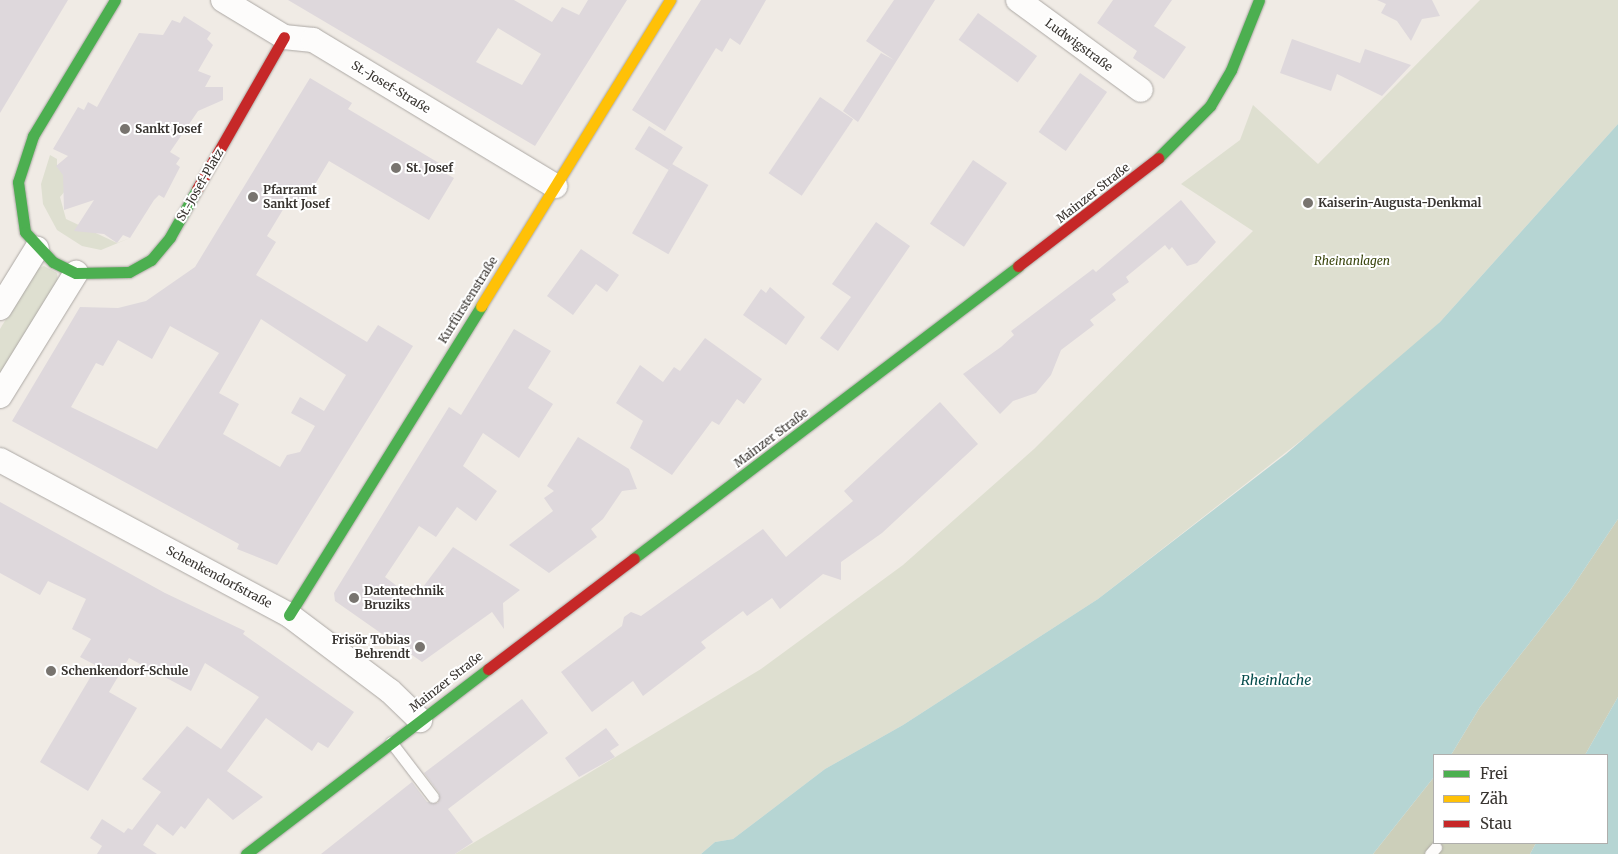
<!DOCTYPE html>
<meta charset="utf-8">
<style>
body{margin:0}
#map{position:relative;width:1618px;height:854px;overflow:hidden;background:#f0ebe5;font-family:Merriweather,serif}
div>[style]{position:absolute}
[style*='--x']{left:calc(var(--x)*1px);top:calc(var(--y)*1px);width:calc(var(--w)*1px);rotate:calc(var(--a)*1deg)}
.green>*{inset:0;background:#dedfd0}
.forest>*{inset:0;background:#cccfba}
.water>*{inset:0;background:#b6d5d3}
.building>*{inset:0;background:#ded8dc;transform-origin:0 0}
.roads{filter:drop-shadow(0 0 1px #aca8a4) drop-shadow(0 0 1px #aca8a4)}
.lane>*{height:11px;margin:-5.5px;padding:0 5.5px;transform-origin:5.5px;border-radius:5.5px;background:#fdfcfb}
.street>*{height:24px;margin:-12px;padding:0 12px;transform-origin:12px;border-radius:12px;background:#fdfcfb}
.fast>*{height:11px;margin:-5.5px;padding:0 5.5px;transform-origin:5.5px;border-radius:5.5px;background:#4caf50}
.slow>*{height:11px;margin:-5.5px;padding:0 5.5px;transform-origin:5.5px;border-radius:5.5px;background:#ffc107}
.jam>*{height:11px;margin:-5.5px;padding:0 5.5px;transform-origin:5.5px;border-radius:5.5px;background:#c62828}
.dots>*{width:14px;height:14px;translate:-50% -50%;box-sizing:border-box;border:2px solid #fff;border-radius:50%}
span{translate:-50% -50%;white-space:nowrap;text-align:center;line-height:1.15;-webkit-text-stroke:4px #fff;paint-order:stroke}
.street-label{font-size:12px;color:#383430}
.poi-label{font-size:12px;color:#383430;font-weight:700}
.left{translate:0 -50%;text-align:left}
.right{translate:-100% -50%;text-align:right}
.park-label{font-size:12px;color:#3a450d;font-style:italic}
.water-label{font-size:14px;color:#054c4c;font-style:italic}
.legend{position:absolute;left:1433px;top:754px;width:175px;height:90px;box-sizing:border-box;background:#fff;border:1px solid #afaeac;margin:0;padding:6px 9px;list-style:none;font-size:15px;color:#383430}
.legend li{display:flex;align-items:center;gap:10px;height:25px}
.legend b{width:25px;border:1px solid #afaeac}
</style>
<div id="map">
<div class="green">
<div style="clip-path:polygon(1480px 0,1618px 0,1618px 124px,1440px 322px,1366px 390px,1098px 599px,903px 725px,825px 769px,733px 839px,715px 842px,701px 854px,455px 854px,761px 669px,903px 565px,1034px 449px,1253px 231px,1181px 184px,1240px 140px,1253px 105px,1318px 164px)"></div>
<div style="clip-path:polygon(50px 155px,57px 159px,57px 167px,64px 168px,65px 191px,60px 197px,66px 219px,117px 243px,130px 238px,101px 250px,82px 246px,57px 230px,43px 204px,41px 184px)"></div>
<div style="clip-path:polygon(44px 266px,57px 273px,58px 282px,0 378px,0 329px,36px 269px)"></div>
</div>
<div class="forest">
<div style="clip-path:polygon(1618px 519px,1618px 697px,1585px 755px,1451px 755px,1480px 707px,1569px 592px)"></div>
<div style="clip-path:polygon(1434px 777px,1434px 843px,1536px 843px,1530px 854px,1373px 854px)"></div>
</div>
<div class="water">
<div style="clip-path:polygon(1618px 124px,1618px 519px,1569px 592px,1480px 707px,1451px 755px,1434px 755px,1434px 777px,1373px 854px,701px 854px,715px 842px,733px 839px,825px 769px,903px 725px,1098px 599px,1286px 454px,1440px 322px)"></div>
<div style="clip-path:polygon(1618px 697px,1618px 854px,1530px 854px,1536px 843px,1607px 843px,1607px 755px,1585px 755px)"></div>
</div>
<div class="building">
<div style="clip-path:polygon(0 0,68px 0,0 113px)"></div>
<div style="clip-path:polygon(evenodd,288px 0,514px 0,552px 22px,562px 7px,579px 15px,588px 0,627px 0,535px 146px,288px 0,498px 28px,541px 54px,522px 85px,476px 62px,498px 28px)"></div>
<div style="clip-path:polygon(701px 0,766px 0,740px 45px,730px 38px,722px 52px,716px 48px,665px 131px,632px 110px)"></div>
<div style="clip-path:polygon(894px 0,935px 0,858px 122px,843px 111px,881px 53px,894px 60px,866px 41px)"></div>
<div style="clip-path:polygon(1113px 0,1172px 0,1154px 26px,1186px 47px,1164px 79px,1133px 58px,1137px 51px,1097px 23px)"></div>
<div style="clip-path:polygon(1377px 0,1432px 0,1440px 16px,1422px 19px,1411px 41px,1397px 21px,1381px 13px,1386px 4px)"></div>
<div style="left:978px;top:13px;width:73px;height:33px;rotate:36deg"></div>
<div style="clip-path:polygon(184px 16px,211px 33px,207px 39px,213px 45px,198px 71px,211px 76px,205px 87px,223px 87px,223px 100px,198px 111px,170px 152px,180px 158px,176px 164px,180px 167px,164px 198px,159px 195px,154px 200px,130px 238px,123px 235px,117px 243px,104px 234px,74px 231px,94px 200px,64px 210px,63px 175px,56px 166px,68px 156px,53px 149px,78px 107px,84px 110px,88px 102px,97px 107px,139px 33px,163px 35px,172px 20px,180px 23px)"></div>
<div style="clip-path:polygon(1292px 39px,1360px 63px,1365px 49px,1411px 65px,1382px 96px,1337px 74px,1331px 91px,1280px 73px)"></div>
<div style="left:1080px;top:73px;width:33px;height:72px;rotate:35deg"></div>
<div style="clip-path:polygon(evenodd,310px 78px,352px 103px,348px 109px,444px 166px,441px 171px,454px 178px,429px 220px,329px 161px,302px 206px,290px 198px,267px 236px,276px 242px,256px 275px,367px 342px,378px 325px,413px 346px,277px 565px,237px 549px,239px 544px,12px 421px,80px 307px,118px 308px,146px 301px,195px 267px,310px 78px,261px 319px,346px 375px,324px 411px,300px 397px,291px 413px,315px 426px,300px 452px,287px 455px,280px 467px,223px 434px,239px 404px,219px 393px,261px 319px,310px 78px,170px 326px,219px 353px,157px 449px,71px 407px,96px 363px,103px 366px,118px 340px,152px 359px,170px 326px)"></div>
<div style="left:820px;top:97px;width:40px;height:92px;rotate:34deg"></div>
<div style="left:649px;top:126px;width:40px;height:27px;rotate:32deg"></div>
<div style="left:973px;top:160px;width:41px;height:77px;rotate:34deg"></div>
<div style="left:672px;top:164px;width:42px;height:80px;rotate:30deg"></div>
<div style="clip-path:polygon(1181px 200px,1216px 242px,1197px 263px,1187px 266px,1172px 247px,1169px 250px,1165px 245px,1126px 277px,1129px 282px,1112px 294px,1116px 300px,1090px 320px,1094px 325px,1061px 350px,1051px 375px,1036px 393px,1013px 401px,1000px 414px,963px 374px,1001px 347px,1014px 335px,1011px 331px,1093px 269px,1096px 272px)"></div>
<div style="clip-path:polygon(876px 222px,910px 246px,838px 351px,820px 338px,851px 297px,832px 284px)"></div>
<div style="clip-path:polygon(581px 249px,619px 275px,607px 292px,596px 284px,573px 315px,547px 296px)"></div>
<div style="clip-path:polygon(770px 287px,805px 317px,786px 345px,743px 315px,761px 289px,766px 293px)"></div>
<div style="clip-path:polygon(514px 329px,551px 351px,528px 388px,553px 404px,519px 458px,483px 433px,463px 466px,497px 491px,476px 521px,457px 507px,436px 537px,419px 526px,385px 577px,414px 599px,453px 547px,520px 590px,503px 603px,504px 629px,492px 612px,422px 662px,335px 601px,334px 593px,449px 407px,461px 415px)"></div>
<div style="clip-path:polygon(705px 338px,762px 379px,744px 404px,737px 399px,719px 425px,712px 421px,672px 475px,630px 448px,643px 421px,616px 403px,640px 365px,663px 382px,674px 367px,680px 371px)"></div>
<div style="clip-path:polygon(940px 402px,978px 444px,882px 533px,841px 562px,841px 580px,823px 574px,780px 609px,772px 598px,747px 616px,743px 611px,701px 642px,706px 648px,643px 696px,633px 681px,592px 712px,561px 672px,622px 626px,624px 617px,631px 612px,641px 616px,763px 529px,786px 557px,853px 501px,844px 491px)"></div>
<div style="clip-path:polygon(578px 437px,629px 469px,637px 489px,622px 491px,603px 519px,591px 529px,597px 537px,549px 573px,509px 545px,553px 511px,544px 498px,554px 491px,547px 486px)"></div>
<div style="clip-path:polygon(0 502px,165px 593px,245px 631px,243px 634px,354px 712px,328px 748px,318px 742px,312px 751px,266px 718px,227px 771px,263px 797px,233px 820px,208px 798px,185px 829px,181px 826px,173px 836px,157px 824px,143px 845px,157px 854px,97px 854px,102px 846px,90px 838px,102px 819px,124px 833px,128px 828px,132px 830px,161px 792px,142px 779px,187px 726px,221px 749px,259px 697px,205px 663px,191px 691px,129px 658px,109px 692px,137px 708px,88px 791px,40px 762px,97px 666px,80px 657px,91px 639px,72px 629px,86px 599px,48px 581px,40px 595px,0 573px)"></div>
<div style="clip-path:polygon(522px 699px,548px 733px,448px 809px,473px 842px,455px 854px,321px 854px,412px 782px,427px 802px,438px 803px,439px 793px,424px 773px)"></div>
<div style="clip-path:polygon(606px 728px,619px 745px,610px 751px,615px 757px,579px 777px,565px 758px)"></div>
</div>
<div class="roads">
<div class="lane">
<div style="--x:391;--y:742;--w:69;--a:52.6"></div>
<div style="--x:1430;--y:854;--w:9;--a:-49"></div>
</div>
<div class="street">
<div style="--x:223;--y:0;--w:71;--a:31.2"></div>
<div style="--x:284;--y:37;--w:29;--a:6"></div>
<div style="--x:313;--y:40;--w:283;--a:31.1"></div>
<div style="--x:1018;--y:0;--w:152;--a:36.2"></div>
<div style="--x:0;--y:308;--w:70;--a:-58.3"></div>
<div style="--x:0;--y:396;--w:145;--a:-58.3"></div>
<div style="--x:0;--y:460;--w:328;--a:28.2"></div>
<div style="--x:289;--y:615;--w:126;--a:37"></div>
<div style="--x:390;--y:691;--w:42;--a:44"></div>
</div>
<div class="fast">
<div style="--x:115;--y:0;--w:159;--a:121.1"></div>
<div style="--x:33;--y:136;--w:48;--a:108.1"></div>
<div style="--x:18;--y:182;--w:50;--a:82"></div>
<div style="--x:25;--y:232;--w:41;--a:47"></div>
<div style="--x:53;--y:262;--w:25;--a:26"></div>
<div style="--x:76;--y:273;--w:53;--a:-1.1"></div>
<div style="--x:129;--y:272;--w:25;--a:-29"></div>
<div style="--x:151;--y:260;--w:30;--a:-50"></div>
<div style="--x:170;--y:237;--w:55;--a:-60.6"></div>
<div style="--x:1158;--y:158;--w:74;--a:-45"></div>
<div style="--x:1210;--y:106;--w:42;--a:-59.7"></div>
<div style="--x:1231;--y:70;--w:75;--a:-68.2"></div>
<div style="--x:634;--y:558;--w:482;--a:-37.2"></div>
<div style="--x:289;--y:615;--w:364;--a:-58.1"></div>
<div style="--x:246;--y:854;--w:305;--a:-37.4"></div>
</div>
<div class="slow">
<div style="--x:481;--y:306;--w:360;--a:-58.3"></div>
</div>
<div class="jam">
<div style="--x:197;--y:189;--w:175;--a:-60.2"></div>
<div style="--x:1018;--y:266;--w:177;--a:-37.6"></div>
<div style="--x:488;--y:669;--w:183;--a:-37.2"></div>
</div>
</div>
<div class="dots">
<div style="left:125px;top:129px;background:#78746f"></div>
<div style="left:396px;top:168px;background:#78746f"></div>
<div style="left:253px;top:197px;background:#78746f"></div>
<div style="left:1308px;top:203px;background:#78746f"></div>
<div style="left:354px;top:598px;background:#78746f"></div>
<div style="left:420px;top:647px;background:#78746f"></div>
<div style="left:51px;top:671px;background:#78746f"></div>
</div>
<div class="street-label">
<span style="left:1079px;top:45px;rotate:36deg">Ludwigstraße</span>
<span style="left:391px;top:87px;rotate:31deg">St.-Josef-Straße</span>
<span style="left:200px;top:185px;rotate:-60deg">St.-Josef-Platz</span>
<span style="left:1093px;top:193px;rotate:-38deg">Mainzer Straße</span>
<span style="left:468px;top:300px;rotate:-58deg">Kurfürstenstraße</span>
<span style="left:771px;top:438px;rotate:-37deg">Mainzer Straße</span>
<span style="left:219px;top:577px;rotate:28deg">Schenkendorfstraße</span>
<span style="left:446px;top:682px;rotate:-38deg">Mainzer Straße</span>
</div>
<div class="poi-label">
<span class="left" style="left:135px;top:129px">Sankt Josef</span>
<span class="left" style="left:406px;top:168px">St. Josef</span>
<span class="left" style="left:263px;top:197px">Pfarramt<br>Sankt Josef</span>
<span class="left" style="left:1318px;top:203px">Kaiserin-Augusta-Denkmal</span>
<span class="left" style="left:364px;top:598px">Datentechnik<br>Bruziks</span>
<span class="right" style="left:410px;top:647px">Frisör Tobias<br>Behrendt</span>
<span class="left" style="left:61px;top:671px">Schenkendorf-Schule</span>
</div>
<div class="park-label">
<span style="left:1352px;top:261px">Rheinanlagen</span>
</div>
<div class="water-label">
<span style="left:1276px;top:680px">Rheinlache</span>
</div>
<ul class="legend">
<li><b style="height:6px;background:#4caf50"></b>Frei</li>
<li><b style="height:6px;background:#ffc107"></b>Zäh</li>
<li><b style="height:6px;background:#c62828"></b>Stau</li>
</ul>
</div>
